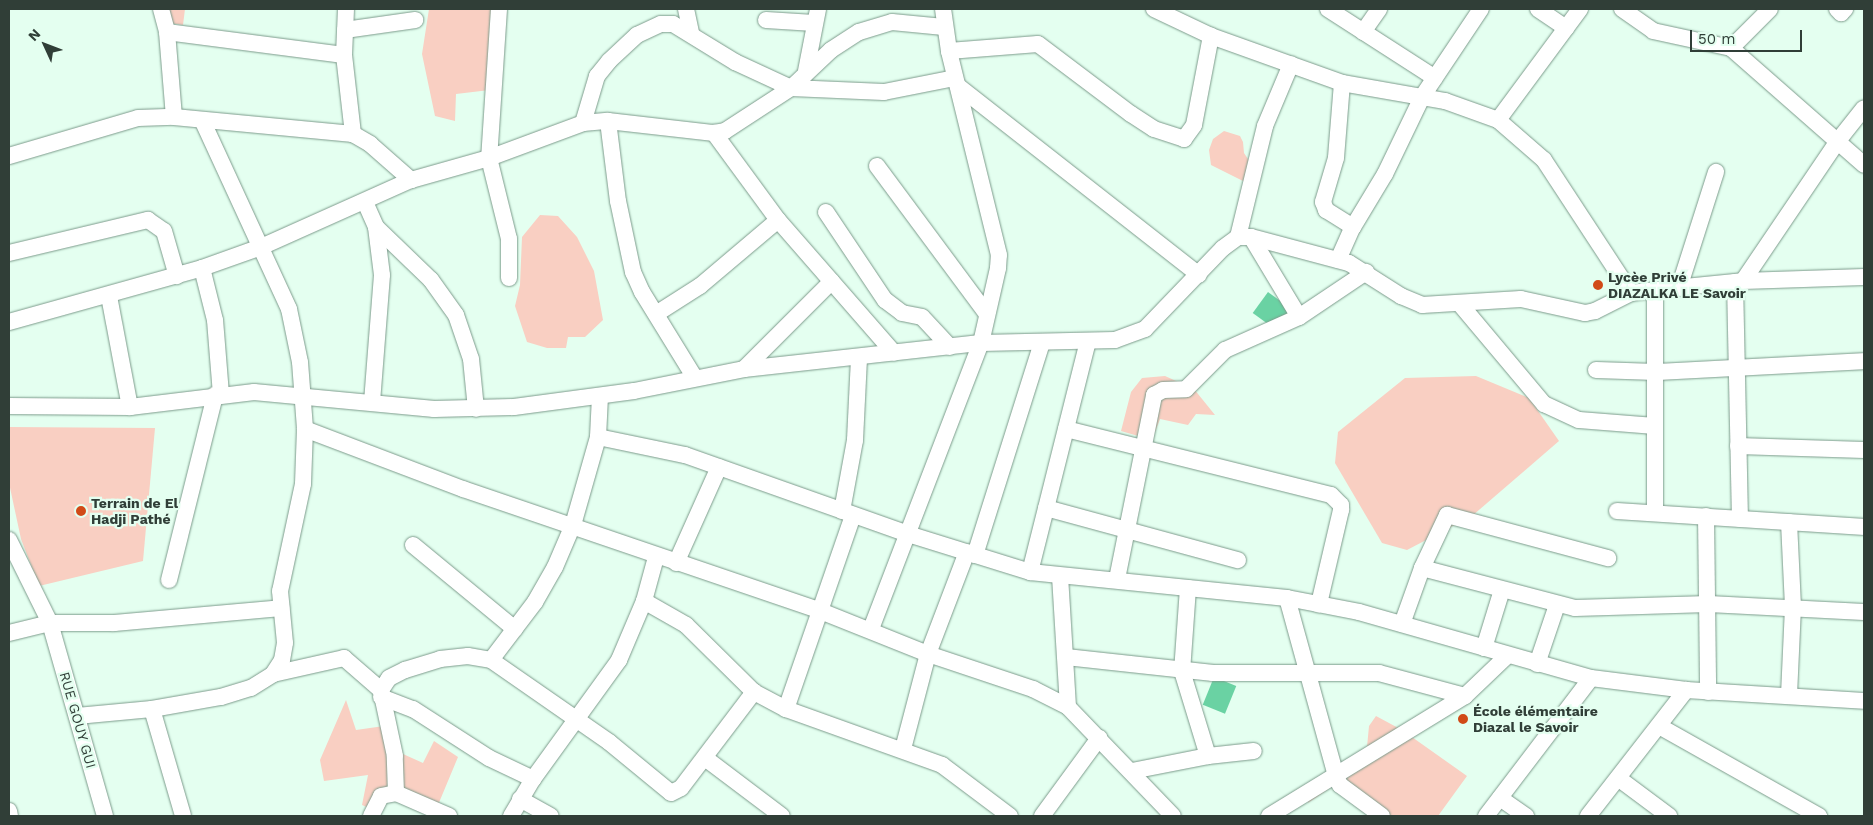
<!DOCTYPE html>
<meta charset="utf-8">
<style>
body{margin:0}
#map{position:relative;width:1873px;height:825px;overflow:hidden;background:#e4fff0;font-family:"Work Sans",sans-serif}
div>[style]{position:absolute}
[style*='--x']{left:calc(var(--x)*1px);top:calc(var(--y)*1px);width:calc(var(--w)*1px);rotate:calc(var(--a)*1deg)}
.green>*{inset:0;background:#f9cfc2}
.building>*{inset:0;background:#6ad2a3;transform-origin:0 0}
.roads{filter:drop-shadow(0 0 1px #7c9b8b) drop-shadow(0 0 1px #7c9b8b)}
.street>*{height:16px;margin:-8px;padding:0 8px;transform-origin:8px;border-radius:8px;background:#fff}
.dots>*{width:14px;height:14px;translate:-50% -50%;box-sizing:border-box;border:2px solid #e4fff0;border-radius:50%}
span{translate:-50% -50%;white-space:nowrap;text-align:center;line-height:1.15;-webkit-text-stroke:4.5px #e4fff0;paint-order:stroke}
.poi-label{font-size:14px;color:#303e37;font-weight:700}
.left{translate:0 -50%;text-align:left}
.street-label{font-size:14px;color:#303e37}
.frame{position:absolute;inset:0;border:10px solid #303e37;pointer-events:none}
.north{position:absolute;left:20px;top:20px;width:50px;height:50px;-webkit-text-stroke:4px #e4fff0;paint-order:stroke;rotate:313deg;font-size:14px;font-weight:700;line-height:20px;text-align:center;color:#303e37}
.north::after{content:'';display:block;margin:auto;width:18px;height:22px;background:#303e37;clip-path:polygon(50% 0,100% 100%,50% 72%,0 100%)}
.scale{position:absolute;left:1690px;top:30px;width:112px;height:22px;box-sizing:border-box;border:2px solid #303e37;border-top:0;padding-left:6px;font-size:15px;line-height:18px;white-space:nowrap;color:#303e37;-webkit-text-stroke:4px #e4fff0;paint-order:stroke}
</style>
<div id="map">
<div class="green">
<div style="clip-path:polygon(158px 9px,185px 9px,183px 25px,162px 22px)"></div>
<div style="clip-path:polygon(429px 9px,503px 9px,498px 89px,456px 94px,455px 121px,435px 116px,422px 54px)"></div>
<div style="clip-path:polygon(1224px 131px,1240px 136px,1243px 142px,1244px 153px,1252px 165px,1251px 185px,1211px 165px,1209px 150px,1213px 139px)"></div>
<div style="clip-path:polygon(540px 215px,558px 216px,577px 237px,594px 271px,603px 320px,585px 337px,568px 337px,566px 348px,547px 348px,527px 342px,515px 306px,520px 285px,522px 237px)"></div>
<div style="clip-path:polygon(1165px 376px,1194px 389px,1215px 415px,1196px 414px,1188px 425px,1160px 419px,1152px 440px,1121px 431px,1131px 392px,1142px 378px)"></div>
<div style="clip-path:polygon(1476px 376px,1529px 398px,1559px 441px,1472px 516px,1407px 550px,1382px 543px,1335px 463px,1338px 432px,1405px 378px)"></div>
<div style="clip-path:polygon(9px 427px,155px 428px,143px 561px,39px 586px,21px 539px,9px 483px)"></div>
<div style="clip-path:polygon(346px 700px,356px 730px,384px 726px,403px 754px,423px 763px,434px 741px,458px 757px,438px 805px,383px 796px,371px 809px,362px 805px,368px 775px,324px 781px,320px 760px)"></div>
<div style="clip-path:polygon(1376px 716px,1402px 730px,1467px 776px,1438px 816px,1370px 816px,1336px 784px,1308px 803px,1315px 782px,1367px 747px,1369px 726px)"></div>
</div>
<div class="building">
<div style="left:1268px;top:292px;width:29px;height:26px;rotate:36deg"></div>
<div style="left:1214px;top:677px;width:24px;height:30px;rotate:22deg"></div>
</div>
<div class="roads">
<div class="street">
<div style="--x:161;--y:9;--w:24;--a:75"></div>
<div style="--x:167;--y:32;--w:85;--a:85.3"></div>
<div style="--x:346;--y:9;--w:46;--a:92.5"></div>
<div style="--x:344;--y:55;--w:80;--a:83.5"></div>
<div style="--x:499;--y:9;--w:149;--a:93.8"></div>
<div style="--x:489;--y:158;--w:83;--a:76.1"></div>
<div style="--x:509;--y:239;--w:39;--a:90"></div>
<div style="--x:686;--y:9;--w:25;--a:78"></div>
<div style="--x:1154;--y:9;--w:63;--a:25.3"></div>
<div style="--x:1211;--y:36;--w:139;--a:19.7"></div>
<div style="--x:1342;--y:83;--w:105;--a:9.9"></div>
<div style="--x:1445;--y:101;--w:56;--a:19.7"></div>
<div style="--x:1498;--y:120;--w:61;--a:41"></div>
<div style="--x:1544;--y:160;--w:159;--a:56.8"></div>
<div style="--x:1328;--y:9;--w:127;--a:32.8"></div>
<div style="--x:1538;--y:9;--w:34;--a:34"></div>
<div style="--x:1622;--y:9;--w:38;--a:35"></div>
<div style="--x:1653;--y:31;--w:80;--a:12.3"></div>
<div style="--x:1731;--y:48;--w:177;--a:41.3"></div>
<div style="--x:1837;--y:9;--w:6;--a:45"></div>
<div style="--x:1841;--y:13;--w:6;--a:-45"></div>
<div style="--x:766;--y:20;--w:48;--a:3.6"></div>
<div style="--x:345;--y:30;--w:71;--a:-8.1"></div>
<div style="--x:167;--y:32;--w:178;--a:7.4"></div>
<div style="--x:1363;--y:32;--w:28;--a:-55"></div>
<div style="--x:1731;--y:48;--w:55;--a:-45"></div>
<div style="--x:949;--y:51;--w:89;--a:-4.5"></div>
<div style="--x:1038;--y:44;--w:116;--a:37"></div>
<div style="--x:1131;--y:114;--w:27;--a:33"></div>
<div style="--x:1154;--y:129;--w:32;--a:18"></div>
<div style="--x:1184;--y:139;--w:17;--a:-54"></div>
<div style="--x:1194;--y:125;--w:91;--a:-79.2"></div>
<div style="--x:806;--y:71;--w:63;--a:-79"></div>
<div style="--x:1342;--y:83;--w:75;--a:94.6"></div>
<div style="--x:1336;--y:158;--w:46;--a:106.5"></div>
<div style="--x:1323;--y:202;--w:9;--a:69"></div>
<div style="--x:1326;--y:210;--w:32;--a:32"></div>
<div style="--x:958;--y:86;--w:306;--a:38.1"></div>
<div style="--x:1498;--y:120;--w:138;--a:-53.5"></div>
<div style="--x:608;--y:121;--w:81;--a:82.9"></div>
<div style="--x:618;--y:201;--w:73;--a:78.1"></div>
<div style="--x:633;--y:272;--w:22;--a:66"></div>
<div style="--x:642;--y:292;--w:101;--a:58.4"></div>
<div style="--x:203;--y:122;--w:206;--a:65.3"></div>
<div style="--x:289;--y:309;--w:54;--a:78.3"></div>
<div style="--x:300;--y:362;--w:67;--a:85.7"></div>
<div style="--x:305;--y:429;--w:55;--a:92.1"></div>
<div style="--x:303;--y:484;--w:109;--a:102.1"></div>
<div style="--x:280;--y:591;--w:52;--a:84.5"></div>
<div style="--x:285;--y:643;--w:17;--a:100"></div>
<div style="--x:282;--y:660;--w:17;--a:123"></div>
<div style="--x:583;--y:123;--w:49;--a:-73.4"></div>
<div style="--x:597;--y:76;--w:19;--a:-51"></div>
<div style="--x:609;--y:61;--w:38;--a:-43"></div>
<div style="--x:637;--y:35;--w:26;--a:-25"></div>
<div style="--x:661;--y:24;--w:12;--a:0"></div>
<div style="--x:673;--y:24;--w:73;--a:31.5"></div>
<div style="--x:735;--y:62;--w:62;--a:24.9"></div>
<div style="--x:791;--y:88;--w:93;--a:2.5"></div>
<div style="--x:884;--y:92;--w:72;--a:-11.2"></div>
<div style="--x:714;--y:133;--w:108;--a:53.7"></div>
<div style="--x:778;--y:220;--w:176;--a:48.9"></div>
<div style="--x:9;--y:156;--w:134;--a:-16.4"></div>
<div style="--x:138;--y:118;--w:36;--a:-2"></div>
<div style="--x:174;--y:117;--w:180;--a:5.4"></div>
<div style="--x:353;--y:134;--w:20;--a:30"></div>
<div style="--x:370;--y:144;--w:55;--a:41.3"></div>
<div style="--x:877;--y:166;--w:183;--a:53.4"></div>
<div style="--x:365;--y:202;--w:27;--a:66"></div>
<div style="--x:376;--y:227;--w:48;--a:82.9"></div>
<div style="--x:382;--y:275;--w:126;--a:94.5"></div>
<div style="--x:826;--y:212;--w:106;--a:56.2"></div>
<div style="--x:885;--y:300;--w:21;--a:37"></div>
<div style="--x:902;--y:313;--w:20;--a:11"></div>
<div style="--x:922;--y:317;--w:41;--a:47"></div>
<div style="--x:376;--y:227;--w:76;--a:43.9"></div>
<div style="--x:431;--y:280;--w:43;--a:54.5"></div>
<div style="--x:456;--y:315;--w:46;--a:71.2"></div>
<div style="--x:471;--y:359;--w:50;--a:84.3"></div>
<div style="--x:1238;--y:237;--w:114;--a:-76.3"></div>
<div style="--x:1265;--y:126;--w:67;--a:-67.2"></div>
<div style="--x:1251;--y:237;--w:93;--a:59"></div>
<div style="--x:9;--y:253;--w:143;--a:-13.4"></div>
<div style="--x:148;--y:220;--w:19;--a:35"></div>
<div style="--x:164;--y:231;--w:47;--a:73.9"></div>
<div style="--x:1338;--y:260;--w:36;--a:-66"></div>
<div style="--x:1353;--y:227;--w:62;--a:-58.9"></div>
<div style="--x:1385;--y:174;--w:85;--a:-64.3"></div>
<div style="--x:1422;--y:97;--w:106;--a:-56.2"></div>
<div style="--x:202;--y:268;--w:54;--a:76"></div>
<div style="--x:215;--y:320;--w:75;--a:85.4"></div>
<div style="--x:1743;--y:281;--w:168;--a:-55.9"></div>
<div style="--x:1837;--y:142;--w:43;--a:-51.5"></div>
<div style="--x:1735;--y:282;--w:237;--a:88.8"></div>
<div style="--x:1679;--y:288;--w:122;--a:-72.3"></div>
<div style="--x:1655;--y:290;--w:223;--a:90"></div>
<div style="--x:109;--y:296;--w:113;--a:79.3"></div>
<div style="--x:1460;--y:304;--w:131;--a:50"></div>
<div style="--x:1544;--y:404;--w:38;--a:25"></div>
<div style="--x:1579;--y:420;--w:76;--a:4.5"></div>
<div style="--x:656;--y:314;--w:52;--a:-32.5"></div>
<div style="--x:700;--y:286;--w:102;--a:-40.2"></div>
<div style="--x:9;--y:322;--w:200;--a:-15.6"></div>
<div style="--x:202;--y:268;--w:63;--a:-19.6"></div>
<div style="--x:261;--y:247;--w:164;--a:-24.1"></div>
<div style="--x:411;--y:180;--w:81;--a:-15.8"></div>
<div style="--x:489;--y:158;--w:100;--a:-20.4"></div>
<div style="--x:583;--y:123;--w:25;--a:-5"></div>
<div style="--x:608;--y:121;--w:107;--a:6.5"></div>
<div style="--x:714;--y:133;--w:11;--a:-10"></div>
<div style="--x:725;--y:131;--w:79;--a:-33.1"></div>
<div style="--x:791;--y:88;--w:55;--a:-43.5"></div>
<div style="--x:831;--y:50;--w:33;--a:-33"></div>
<div style="--x:859;--y:32;--w:34;--a:-17"></div>
<div style="--x:892;--y:22;--w:52;--a:5.5"></div>
<div style="--x:744;--y:369;--w:124;--a:-45"></div>
<div style="--x:1596;--y:370;--w:60;--a:1.9"></div>
<div style="--x:1656;--y:372;--w:208;--a:-3"></div>
<div style="--x:9;--y:406;--w:121;--a:0.5"></div>
<div style="--x:130;--y:407;--w:125;--a:-6.9"></div>
<div style="--x:254;--y:392;--w:181;--a:5.4"></div>
<div style="--x:434;--y:409;--w:80;--a:-1.4"></div>
<div style="--x:514;--y:407;--w:121;--a:-7.6"></div>
<div style="--x:634;--y:391;--w:112;--a:-11.3"></div>
<div style="--x:744;--y:369;--w:238;--a:-6.3"></div>
<div style="--x:981;--y:343;--w:134;--a:-1.3"></div>
<div style="--x:1115;--y:340;--w:32;--a:-20"></div>
<div style="--x:1145;--y:329;--w:112;--a:-46.1"></div>
<div style="--x:1223;--y:248;--w:19;--a:-36"></div>
<div style="--x:1238;--y:237;--w:13;--a:0"></div>
<div style="--x:1251;--y:237;--w:101;--a:14.9"></div>
<div style="--x:1349;--y:263;--w:62;--a:32.4"></div>
<div style="--x:1401;--y:296;--w:23;--a:23"></div>
<div style="--x:1422;--y:305;--w:99;--a:-3.5"></div>
<div style="--x:1521;--y:299;--w:66;--a:12.3"></div>
<div style="--x:1585;--y:313;--w:10;--a:-11"></div>
<div style="--x:1595;--y:311;--w:40;--a:-26.6"></div>
<div style="--x:1631;--y:293;--w:24;--a:-7"></div>
<div style="--x:1655;--y:290;--w:88;--a:-5.8"></div>
<div style="--x:1743;--y:281;--w:121;--a:-1.9"></div>
<div style="--x:305;--y:429;--w:169;--a:20.8"></div>
<div style="--x:463;--y:489;--w:375;--a:18.8"></div>
<div style="--x:818;--y:610;--w:118;--a:21.8"></div>
<div style="--x:928;--y:654;--w:111;--a:18.4"></div>
<div style="--x:1033;--y:689;--w:39;--a:27"></div>
<div style="--x:1068;--y:707;--w:151;--a:46.1"></div>
<div style="--x:1066;--y:429;--w:273;--a:14"></div>
<div style="--x:1331;--y:495;--w:14;--a:45"></div>
<div style="--x:1341;--y:505;--w:5;--a:90"></div>
<div style="--x:1341;--y:510;--w:97;--a:103.2"></div>
<div style="--x:598;--y:437;--w:89;--a:11.7"></div>
<div style="--x:685;--y:455;--w:237;--a:19.5"></div>
<div style="--x:908;--y:534;--w:128;--a:17.3"></div>
<div style="--x:1030;--y:572;--w:258;--a:5.8"></div>
<div style="--x:1287;--y:598;--w:73;--a:11"></div>
<div style="--x:1359;--y:612;--w:241;--a:15.9"></div>
<div style="--x:1591;--y:678;--w:96;--a:7.2"></div>
<div style="--x:1686;--y:690;--w:178;--a:3.5"></div>
<div style="--x:1738;--y:446;--w:126;--a:1.8"></div>
<div style="--x:1046;--y:508;--w:199;--a:15.2"></div>
<div style="--x:842;--y:511;--w:72;--a:-79.6"></div>
<div style="--x:855;--y:440;--w:83;--a:-87.2"></div>
<div style="--x:1617;--y:511;--w:248;--a:3.7"></div>
<div style="--x:1706;--y:516;--w:176;--a:89.3"></div>
<div style="--x:1789;--y:522;--w:85;--a:87.3"></div>
<div style="--x:1793;--y:607;--w:89;--a:92.6"></div>
<div style="--x:9;--y:540;--w:93;--a:63.7"></div>
<div style="--x:50;--y:623;--w:201;--a:74.1"></div>
<div style="--x:413;--y:545;--w:132;--a:39.5"></div>
<div style="--x:975;--y:555;--w:223;--a:-72.5"></div>
<div style="--x:676;--y:563;--w:105;--a:-65.9"></div>
<div style="--x:1422;--y:568;--w:158;--a:14.7"></div>
<div style="--x:1575;--y:608;--w:134;--a:-1.7"></div>
<div style="--x:1709;--y:604;--w:155;--a:3"></div>
<div style="--x:1030;--y:572;--w:238;--a:-75.9"></div>
<div style="--x:1060;--y:576;--w:131;--a:86.5"></div>
<div style="--x:1117;--y:579;--w:188;--a:-78.6"></div>
<div style="--x:1154;--y:395;--w:10;--a:-29"></div>
<div style="--x:1163;--y:390;--w:23;--a:-2"></div>
<div style="--x:1186;--y:389;--w:55;--a:-45"></div>
<div style="--x:1225;--y:350;--w:81;--a:-24"></div>
<div style="--x:1299;--y:317;--w:81;--a:-33.9"></div>
<div style="--x:169;--y:580;--w:191;--a:-76"></div>
<div style="--x:1188;--y:588;--w:83;--a:94.1"></div>
<div style="--x:1182;--y:671;--w:89;--a:73"></div>
<div style="--x:1287;--y:598;--w:185;--a:74.6"></div>
<div style="--x:1336;--y:776;--w:10;--a:66"></div>
<div style="--x:1340;--y:785;--w:52;--a:36.4"></div>
<div style="--x:644;--y:601;--w:48;--a:29.7"></div>
<div style="--x:686;--y:625;--w:95;--a:44.6"></div>
<div style="--x:754;--y:692;--w:36;--a:28"></div>
<div style="--x:786;--y:709;--w:166;--a:19.7"></div>
<div style="--x:942;--y:765;--w:85;--a:36.9"></div>
<div style="--x:1402;--y:624;--w:59;--a:-70.3"></div>
<div style="--x:1422;--y:568;--w:59;--a:-64.7"></div>
<div style="--x:1447;--y:515;--w:167;--a:15"></div>
<div style="--x:871;--y:629;--w:306;--a:-69"></div>
<div style="--x:981;--y:343;--w:77;--a:-77.2"></div>
<div style="--x:998;--y:268;--w:13;--a:-86"></div>
<div style="--x:999;--y:255;--w:210;--a:-103.8"></div>
<div style="--x:949;--y:51;--w:42;--a:-98.1"></div>
<div style="--x:9;--y:633;--w:42;--a:-13.7"></div>
<div style="--x:50;--y:623;--w:64;--a:0"></div>
<div style="--x:114;--y:623;--w:168;--a:-5.1"></div>
<div style="--x:1484;--y:648;--w:61;--a:-72.8"></div>
<div style="--x:1066;--y:657;--w:148;--a:6.2"></div>
<div style="--x:1213;--y:673;--w:166;--a:0"></div>
<div style="--x:1379;--y:673;--w:89;--a:15"></div>
<div style="--x:491;--y:660;--w:73;--a:-52.8"></div>
<div style="--x:535;--y:602;--w:40;--a:-60.3"></div>
<div style="--x:555;--y:567;--w:46;--a:-66.8"></div>
<div style="--x:573;--y:525;--w:91;--a:-74.1"></div>
<div style="--x:598;--y:437;--w:41;--a:-87.2"></div>
<div style="--x:1537;--y:664;--w:62;--a:-71.3"></div>
<div style="--x:381;--y:697;--w:34;--a:21"></div>
<div style="--x:413;--y:709;--w:90;--a:32.8"></div>
<div style="--x:489;--y:758;--w:49;--a:25.5"></div>
<div style="--x:152;--y:709;--w:111;--a:73.8"></div>
<div style="--x:786;--y:709;--w:205;--a:-70.9"></div>
<div style="--x:77;--y:716;--w:75;--a:-5.3"></div>
<div style="--x:152;--y:709;--w:70;--a:-9.9"></div>
<div style="--x:221;--y:697;--w:31;--a:-17"></div>
<div style="--x:251;--y:688;--w:26;--a:-32"></div>
<div style="--x:273;--y:674;--w:73;--a:-12.7"></div>
<div style="--x:344;--y:658;--w:49;--a:40.9"></div>
<div style="--x:1659;--y:726;--w:184;--a:29.4"></div>
<div style="--x:903;--y:749;--w:98;--a:-75.3"></div>
<div style="--x:928;--y:654;--w:109;--a:-69.1"></div>
<div style="--x:705;--y:758;--w:96;--a:37"></div>
<div style="--x:1132;--y:771;--w:77;--a:-11.2"></div>
<div style="--x:1208;--y:756;--w:46;--a:-6.2"></div>
<div style="--x:1618;--y:778;--w:64;--a:36.7"></div>
<div style="--x:396;--y:793;--w:37;--a:-92"></div>
<div style="--x:395;--y:756;--w:67;--a:-102"></div>
<div style="--x:381;--y:690;--w:14;--a:-56"></div>
<div style="--x:389;--y:678;--w:18;--a:-27"></div>
<div style="--x:405;--y:670;--w:37;--a:-17"></div>
<div style="--x:440;--y:659;--w:28;--a:-6"></div>
<div style="--x:468;--y:656;--w:23;--a:10"></div>
<div style="--x:491;--y:660;--w:144;--a:34.8"></div>
<div style="--x:609;--y:742;--w:80;--a:39.4"></div>
<div style="--x:671;--y:793;--w:11;--a:-27"></div>
<div style="--x:681;--y:788;--w:121;--a:-52.8"></div>
<div style="--x:1500;--y:798;--w:32;--a:35"></div>
<div style="--x:520;--y:799;--w:35;--a:29"></div>
<div style="--x:9;--y:811;--w:5;--a:79"></div>
<div style="--x:371;--y:816;--w:22;--a:-63"></div>
<div style="--x:381;--y:796;--w:15;--a:-11"></div>
<div style="--x:396;--y:793;--w:58;--a:23.5"></div>
<div style="--x:511;--y:816;--w:43;--a:-59.3"></div>
<div style="--x:533;--y:779;--w:147;--a:-54.1"></div>
<div style="--x:619;--y:660;--w:64;--a:-67"></div>
<div style="--x:644;--y:601;--w:46;--a:-74.7"></div>
<div style="--x:1042;--y:816;--w:97;--a:-53.8"></div>
<div style="--x:1269;--y:816;--w:230;--a:-31.5"></div>
<div style="--x:1465;--y:696;--w:59;--a:-43.6"></div>
<div style="--x:1486;--y:816;--w:173;--a:-52.7"></div>
<div style="--x:1588;--y:816;--w:160;--a:-52.1"></div>
</div>
</div>
<div class="dots">
<div style="left:1598px;top:285px;background:#d14a17"></div>
<div style="left:81px;top:511px;background:#d14a17"></div>
<div style="left:1463px;top:719px;background:#d14a17"></div>
</div>
<div class="poi-label">
<span class="left" style="left:1608px;top:285px">Lycèe Privé<br>DIAZALKA LE Savoir</span>
<span class="left" style="left:91px;top:511px">Terrain de El<br>Hadji Pathé</span>
<span class="left" style="left:1473px;top:719px">École élémentaire<br>Diazal le Savoir</span>
</div>
<div class="street-label">
<span style="left:78px;top:720px;rotate:74deg">RUE GOUY GUI</span>
</div>
<div class="frame"></div>
<div class="north">N</div>
<div class="scale">50 m</div>
</div>
